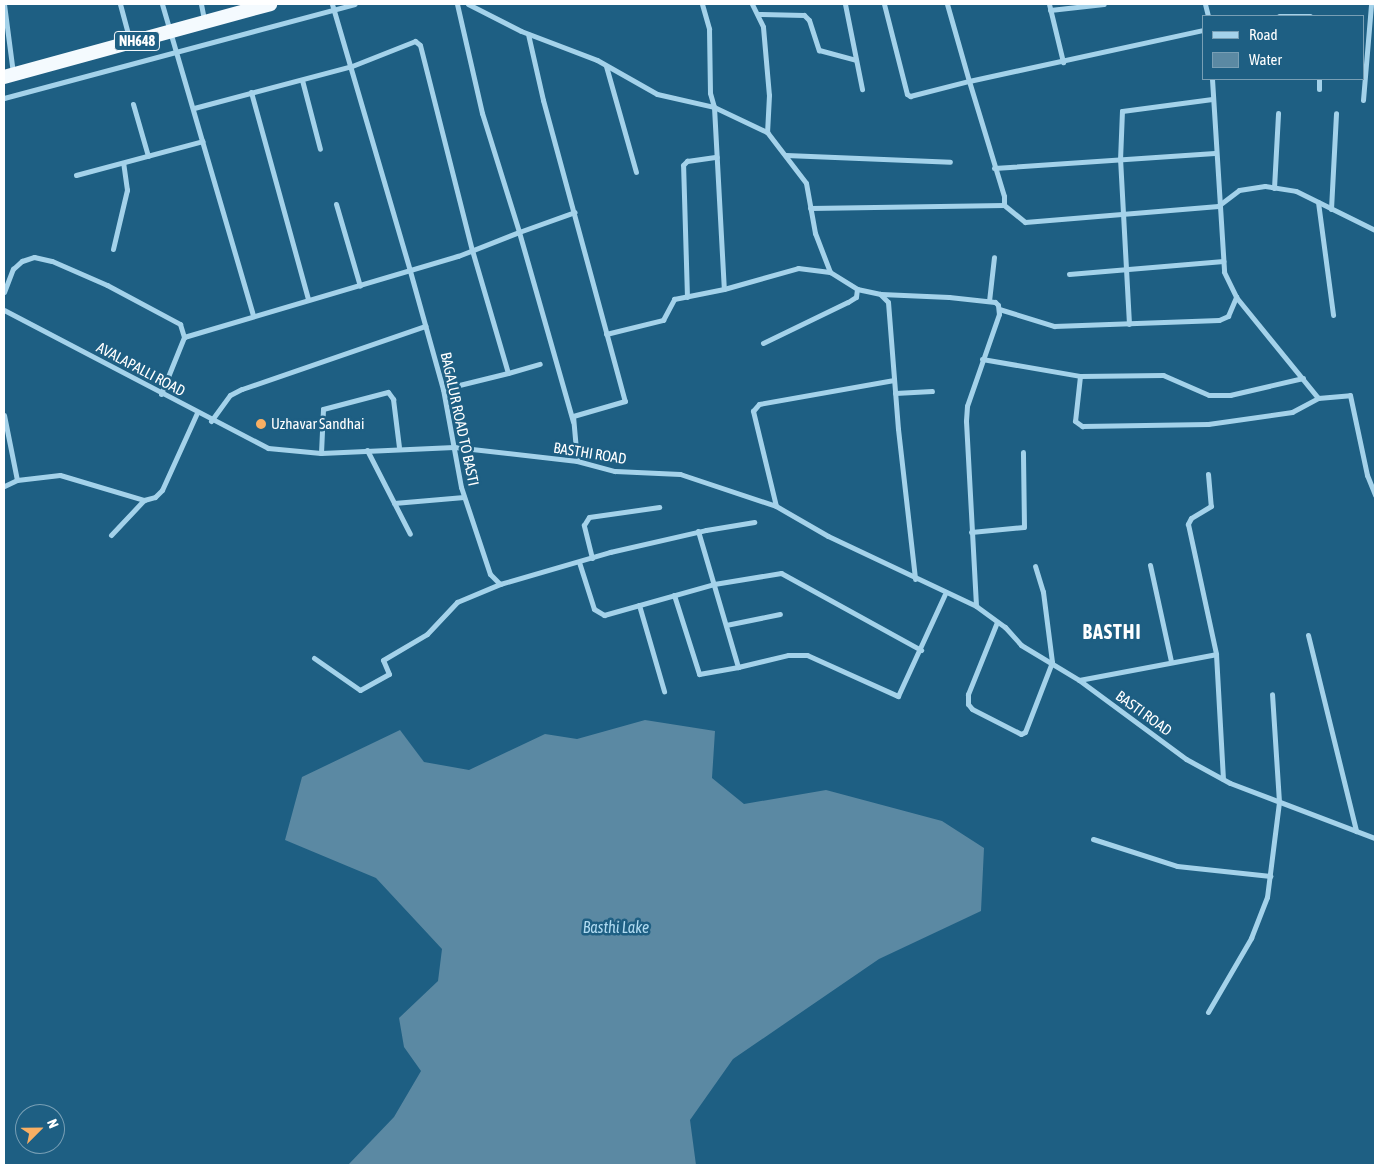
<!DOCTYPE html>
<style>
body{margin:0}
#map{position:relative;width:1379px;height:1169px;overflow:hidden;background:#1e5f83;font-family:"Asap Condensed",sans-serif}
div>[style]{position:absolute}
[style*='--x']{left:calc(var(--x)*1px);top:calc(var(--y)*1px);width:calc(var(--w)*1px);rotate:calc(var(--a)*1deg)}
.water>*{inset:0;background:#5b89a3}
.minor>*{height:5px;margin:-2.5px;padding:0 2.5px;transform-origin:2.5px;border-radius:2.5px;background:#a4d2ea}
.trunk>*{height:14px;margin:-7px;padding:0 7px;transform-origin:7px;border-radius:7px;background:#f4fafe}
.dots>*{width:14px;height:14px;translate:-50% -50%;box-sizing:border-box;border:2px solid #1e5f83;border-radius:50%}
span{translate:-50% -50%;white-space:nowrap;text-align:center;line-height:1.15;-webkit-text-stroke:5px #1e5f83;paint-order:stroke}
.shield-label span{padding:1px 4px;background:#1e5f83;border:1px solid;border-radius:4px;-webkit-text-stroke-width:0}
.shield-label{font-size:14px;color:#fff;font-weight:700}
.street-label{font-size:15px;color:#fff}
.poi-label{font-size:15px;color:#fff}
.left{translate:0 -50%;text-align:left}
.water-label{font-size:16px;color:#b0dbf1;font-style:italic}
.district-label{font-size:20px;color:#fff;font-weight:700;letter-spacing:1px}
.frame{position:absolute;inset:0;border:5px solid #fff;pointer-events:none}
.legend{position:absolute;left:1202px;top:15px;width:162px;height:65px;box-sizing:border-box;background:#1e5f83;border:1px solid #789fb5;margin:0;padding:6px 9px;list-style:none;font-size:15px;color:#fff}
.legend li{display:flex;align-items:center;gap:10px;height:25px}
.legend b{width:25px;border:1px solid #789fb5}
.north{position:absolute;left:15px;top:1104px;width:50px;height:50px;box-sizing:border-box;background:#1e5f83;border:1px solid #789fb5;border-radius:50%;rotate:67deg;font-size:14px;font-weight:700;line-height:20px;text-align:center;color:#fff}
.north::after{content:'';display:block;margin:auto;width:18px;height:22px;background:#f9af63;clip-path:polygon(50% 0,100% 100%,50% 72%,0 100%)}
</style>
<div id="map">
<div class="water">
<div style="clip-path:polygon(645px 720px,715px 731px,712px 778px,744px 804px,826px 790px,942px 821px,984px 848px,981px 911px,879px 959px,733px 1059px,690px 1120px,696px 1165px,348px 1165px,394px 1117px,421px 1071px,404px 1047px,399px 1018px,438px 981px,442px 949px,376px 878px,285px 840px,302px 777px,400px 730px,424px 762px,469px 770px,545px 734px,577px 739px)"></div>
</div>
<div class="minor">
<div style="--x:4;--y:4;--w:70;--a:82.6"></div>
<div style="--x:120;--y:4;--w:39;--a:75"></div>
<div style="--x:162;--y:4;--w:325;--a:73.7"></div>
<div style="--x:201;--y:4;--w:16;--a:79"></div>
<div style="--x:332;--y:4;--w:278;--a:73.7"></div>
<div style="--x:410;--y:271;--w:123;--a:74.4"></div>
<div style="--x:443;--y:389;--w:100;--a:79.6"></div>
<div style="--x:461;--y:487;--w:92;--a:71.6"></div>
<div style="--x:490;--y:574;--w:14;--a:45"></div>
<div style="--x:500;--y:584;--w:115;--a:-16.2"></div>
<div style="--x:610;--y:552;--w:98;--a:-12.9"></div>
<div style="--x:706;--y:530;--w:49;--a:-9.5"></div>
<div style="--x:457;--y:4;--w:112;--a:77.1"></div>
<div style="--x:482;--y:113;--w:125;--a:72.7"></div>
<div style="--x:519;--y:232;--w:59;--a:-19.7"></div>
<div style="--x:468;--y:4;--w:59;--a:27"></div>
<div style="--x:521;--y:31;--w:81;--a:20.9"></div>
<div style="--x:597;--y:60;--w:69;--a:29.5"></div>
<div style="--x:657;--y:94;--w:58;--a:12.8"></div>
<div style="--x:714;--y:107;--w:59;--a:25.3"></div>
<div style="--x:767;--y:132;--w:64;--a:52.6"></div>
<div style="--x:806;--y:183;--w:51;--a:79.8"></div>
<div style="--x:815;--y:233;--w:42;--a:69"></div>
<div style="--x:702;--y:4;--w:26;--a:74"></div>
<div style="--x:709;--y:29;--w:64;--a:89.1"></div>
<div style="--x:710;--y:93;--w:15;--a:74"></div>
<div style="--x:714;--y:107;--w:182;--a:86.9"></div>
<div style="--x:724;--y:289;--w:77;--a:-15.8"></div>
<div style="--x:798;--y:268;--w:32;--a:7"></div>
<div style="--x:830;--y:272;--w:32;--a:32"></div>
<div style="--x:857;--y:289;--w:24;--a:12"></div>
<div style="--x:880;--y:294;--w:11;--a:45"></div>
<div style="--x:888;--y:302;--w:127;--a:85.5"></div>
<div style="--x:898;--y:429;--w:151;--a:83.5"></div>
<div style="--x:752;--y:4;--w:25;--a:64"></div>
<div style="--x:763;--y:27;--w:68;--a:85"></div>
<div style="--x:769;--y:95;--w:37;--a:93"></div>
<div style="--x:845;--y:4;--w:87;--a:78.7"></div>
<div style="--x:884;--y:4;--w:93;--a:75.7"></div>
<div style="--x:907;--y:94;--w:4;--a:34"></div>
<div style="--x:910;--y:96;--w:61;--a:-14.3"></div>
<div style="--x:969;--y:81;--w:120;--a:73.1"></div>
<div style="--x:1004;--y:196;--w:9;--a:90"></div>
<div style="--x:947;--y:4;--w:80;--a:74.1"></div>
<div style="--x:969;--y:81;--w:239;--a:-12.3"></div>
<div style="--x:1049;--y:4;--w:60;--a:76.4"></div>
<div style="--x:1205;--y:4;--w:12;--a:76"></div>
<div style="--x:1050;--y:10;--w:54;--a:-6.3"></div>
<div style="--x:759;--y:14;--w:45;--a:1.3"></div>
<div style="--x:804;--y:15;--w:7;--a:45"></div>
<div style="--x:809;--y:20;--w:32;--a:72"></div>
<div style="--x:819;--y:50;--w:38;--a:15"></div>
<div style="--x:1279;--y:16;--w:31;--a:0"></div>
<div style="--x:528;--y:34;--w:68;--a:77.2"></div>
<div style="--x:543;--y:100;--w:312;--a:74.8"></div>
<div style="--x:625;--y:401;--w:54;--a:163.9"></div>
<div style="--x:573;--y:416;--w:45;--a:84.9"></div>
<div style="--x:606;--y:66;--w:110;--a:74.2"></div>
<div style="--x:1212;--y:79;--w:193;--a:86.4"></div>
<div style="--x:1224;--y:272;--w:28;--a:64"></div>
<div style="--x:1236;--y:297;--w:130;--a:50.9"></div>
<div style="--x:1318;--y:398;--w:32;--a:-5"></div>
<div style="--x:1350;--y:395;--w:82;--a:78"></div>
<div style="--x:1367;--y:475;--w:22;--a:68"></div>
<div style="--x:302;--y:80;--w:71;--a:75.4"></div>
<div style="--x:1319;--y:89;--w:10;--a:-90"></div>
<div style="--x:251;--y:92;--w:215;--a:74.6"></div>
<div style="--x:4;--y:98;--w:363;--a:-15"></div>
<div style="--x:1363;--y:100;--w:96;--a:-85.2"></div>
<div style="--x:133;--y:104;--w:54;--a:73.9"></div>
<div style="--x:194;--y:108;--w:163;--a:-14.9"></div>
<div style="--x:352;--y:66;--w:68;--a:-21.6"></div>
<div style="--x:415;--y:41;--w:6;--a:39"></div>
<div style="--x:420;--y:45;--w:211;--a:75.8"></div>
<div style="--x:472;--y:250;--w:128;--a:73.7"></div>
<div style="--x:508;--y:373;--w:67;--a:166.2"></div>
<div style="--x:786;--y:155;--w:164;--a:2.4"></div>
<div style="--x:994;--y:168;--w:221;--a:-3.9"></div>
<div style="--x:76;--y:175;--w:131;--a:-15"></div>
<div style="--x:1274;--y:188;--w:75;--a:-86.9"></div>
<div style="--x:1318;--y:202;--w:114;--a:82.4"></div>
<div style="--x:336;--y:204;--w:85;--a:73.7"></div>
<div style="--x:810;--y:208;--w:194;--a:-0.9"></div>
<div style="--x:1004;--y:205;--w:27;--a:39"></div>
<div style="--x:1025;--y:222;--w:194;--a:-4.7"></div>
<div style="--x:1218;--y:206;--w:26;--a:-37"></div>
<div style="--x:1239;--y:190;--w:26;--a:-9"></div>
<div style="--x:1265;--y:186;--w:31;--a:9"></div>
<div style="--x:1296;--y:191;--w:88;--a:26.3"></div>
<div style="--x:1331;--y:209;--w:96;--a:-87"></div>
<div style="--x:113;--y:249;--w:61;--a:-76.7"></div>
<div style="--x:127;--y:190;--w:27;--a:-98"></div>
<div style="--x:1069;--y:274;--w:155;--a:-4.8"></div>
<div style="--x:4;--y:292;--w:25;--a:-69"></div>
<div style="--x:13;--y:269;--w:12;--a:-42"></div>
<div style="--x:22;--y:261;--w:13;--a:-18"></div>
<div style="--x:34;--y:257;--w:18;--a:13"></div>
<div style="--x:52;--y:261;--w:60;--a:23.6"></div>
<div style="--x:107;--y:285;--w:83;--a:28.1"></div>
<div style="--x:180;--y:324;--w:14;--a:73"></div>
<div style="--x:881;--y:294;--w:68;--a:2.5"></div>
<div style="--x:949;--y:297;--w:46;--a:6.2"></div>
<div style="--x:995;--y:302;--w:4;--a:45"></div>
<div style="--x:998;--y:305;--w:9;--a:84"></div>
<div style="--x:999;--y:314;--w:97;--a:109.2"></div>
<div style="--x:967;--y:406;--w:15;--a:94"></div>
<div style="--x:966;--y:421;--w:185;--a:86.9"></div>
<div style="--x:687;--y:297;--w:132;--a:-91.7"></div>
<div style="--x:683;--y:165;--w:6;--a:-45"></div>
<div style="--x:687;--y:161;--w:30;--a:-8"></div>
<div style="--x:989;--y:301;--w:44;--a:-83.5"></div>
<div style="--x:999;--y:309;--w:58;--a:17.2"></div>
<div style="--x:1054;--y:326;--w:165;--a:-2.1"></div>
<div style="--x:1219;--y:320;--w:10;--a:-24"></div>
<div style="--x:1228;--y:316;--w:21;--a:-67"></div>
<div style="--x:4;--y:310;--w:298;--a:27.6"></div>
<div style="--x:268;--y:448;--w:53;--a:5.4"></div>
<div style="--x:321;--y:453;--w:133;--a:-2.6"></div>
<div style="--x:454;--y:447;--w:124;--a:6.5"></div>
<div style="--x:577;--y:461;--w:39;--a:15"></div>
<div style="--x:615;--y:471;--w:65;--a:2.6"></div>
<div style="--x:680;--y:474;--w:101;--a:18.4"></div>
<div style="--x:776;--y:506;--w:60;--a:30"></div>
<div style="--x:828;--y:536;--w:164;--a:25.3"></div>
<div style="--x:976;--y:606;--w:36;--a:36"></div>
<div style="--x:1005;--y:627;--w:24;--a:48"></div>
<div style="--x:1021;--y:645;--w:68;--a:31.1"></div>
<div style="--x:1079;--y:680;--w:133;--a:36.4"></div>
<div style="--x:1186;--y:759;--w:50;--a:28.6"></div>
<div style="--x:1230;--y:783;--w:155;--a:20.8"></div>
<div style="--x:1129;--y:324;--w:164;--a:-93.1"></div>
<div style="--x:1120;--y:160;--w:49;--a:-87.7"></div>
<div style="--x:1122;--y:111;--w:91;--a:-7.6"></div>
<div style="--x:606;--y:334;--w:59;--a:-13.8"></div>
<div style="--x:663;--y:320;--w:24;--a:-62"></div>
<div style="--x:674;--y:299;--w:51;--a:-11.3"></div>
<div style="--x:763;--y:343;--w:94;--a:-25.8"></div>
<div style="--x:848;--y:302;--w:9;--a:-32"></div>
<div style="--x:856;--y:297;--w:8;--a:-83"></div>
<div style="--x:982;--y:359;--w:99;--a:9.8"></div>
<div style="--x:1080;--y:376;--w:83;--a:-0.7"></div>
<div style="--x:1163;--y:375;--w:50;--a:23.5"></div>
<div style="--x:1209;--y:395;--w:21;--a:0"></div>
<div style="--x:1230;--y:395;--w:75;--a:-13.1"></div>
<div style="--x:508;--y:373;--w:33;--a:-16"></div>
<div style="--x:1080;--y:376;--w:45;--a:96.3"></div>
<div style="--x:1075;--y:421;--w:9;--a:36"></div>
<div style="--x:1082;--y:426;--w:126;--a:-0.9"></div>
<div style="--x:1208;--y:424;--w:85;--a:-8.1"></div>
<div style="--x:1292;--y:412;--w:30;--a:-28"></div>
<div style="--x:895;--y:393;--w:37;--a:-3"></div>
<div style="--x:161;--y:394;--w:61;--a:-68"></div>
<div style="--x:184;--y:337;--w:286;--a:-16.5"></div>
<div style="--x:458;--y:256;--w:66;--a:-21.5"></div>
<div style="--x:519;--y:232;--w:197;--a:74.1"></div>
<div style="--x:4;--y:415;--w:66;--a:78.7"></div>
<div style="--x:17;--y:480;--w:14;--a:155"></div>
<div style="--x:211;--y:421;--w:32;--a:-54"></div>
<div style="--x:230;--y:395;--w:13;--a:-27"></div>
<div style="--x:242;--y:389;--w:194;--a:-19"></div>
<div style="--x:367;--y:450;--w:94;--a:62.9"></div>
<div style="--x:321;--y:453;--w:44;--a:-87.4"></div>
<div style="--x:323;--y:409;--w:67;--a:-14.7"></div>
<div style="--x:388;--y:392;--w:9;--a:54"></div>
<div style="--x:393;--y:399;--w:48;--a:82.9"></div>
<div style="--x:1208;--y:474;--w:32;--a:85"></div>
<div style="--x:1211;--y:506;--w:23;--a:149"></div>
<div style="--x:1191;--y:518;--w:7;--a:117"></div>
<div style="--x:1188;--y:524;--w:133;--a:77.8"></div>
<div style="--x:1216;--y:654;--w:125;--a:86.8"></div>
<div style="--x:17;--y:480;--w:43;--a:-6.6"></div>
<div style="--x:60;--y:475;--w:88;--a:16.6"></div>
<div style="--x:144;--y:500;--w:11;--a:-15"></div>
<div style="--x:155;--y:497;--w:10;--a:-45"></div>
<div style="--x:162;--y:490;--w:85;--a:-65.6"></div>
<div style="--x:394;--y:503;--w:70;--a:-4.9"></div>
<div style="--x:776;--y:506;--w:98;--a:-103.6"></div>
<div style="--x:753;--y:411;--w:9;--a:-49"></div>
<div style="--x:759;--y:404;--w:137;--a:-10.1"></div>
<div style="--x:698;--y:531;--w:142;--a:73.6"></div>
<div style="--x:738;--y:667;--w:51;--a:-13.5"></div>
<div style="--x:788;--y:655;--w:19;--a:0"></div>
<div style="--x:807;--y:655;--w:100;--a:24.3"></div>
<div style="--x:898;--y:696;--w:112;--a:-65.3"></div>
<div style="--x:971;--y:532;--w:53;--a:-5.4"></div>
<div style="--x:1024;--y:527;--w:75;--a:-90.8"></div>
<div style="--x:111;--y:535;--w:48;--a:-46.7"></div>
<div style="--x:592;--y:558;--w:34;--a:-104"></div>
<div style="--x:584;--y:525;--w:9;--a:-58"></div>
<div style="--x:589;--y:517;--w:71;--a:-8.1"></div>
<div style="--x:579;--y:562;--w:49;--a:72.3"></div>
<div style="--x:594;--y:609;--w:12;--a:31"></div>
<div style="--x:604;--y:615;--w:114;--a:-15.7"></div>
<div style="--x:714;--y:584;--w:68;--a:-9.3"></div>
<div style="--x:781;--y:573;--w:160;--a:28.8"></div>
<div style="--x:1150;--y:565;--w:98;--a:77.7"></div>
<div style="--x:674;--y:595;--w:83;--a:72.4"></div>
<div style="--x:699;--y:674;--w:40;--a:-10"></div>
<div style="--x:639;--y:605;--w:90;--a:73.8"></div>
<div style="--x:997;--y:622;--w:78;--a:111.9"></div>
<div style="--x:968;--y:694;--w:10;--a:90"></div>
<div style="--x:968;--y:704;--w:6;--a:51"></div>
<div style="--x:972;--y:709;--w:55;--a:27"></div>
<div style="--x:1021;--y:734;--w:4;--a:-27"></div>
<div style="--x:1025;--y:732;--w:75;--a:-68.9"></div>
<div style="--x:1052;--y:662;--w:71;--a:-97.3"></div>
<div style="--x:1043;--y:592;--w:27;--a:-107"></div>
<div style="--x:726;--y:625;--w:55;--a:-11.5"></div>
<div style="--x:1308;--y:635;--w:202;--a:76.2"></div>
<div style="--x:314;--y:658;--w:56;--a:34.8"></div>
<div style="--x:360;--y:690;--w:33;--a:-29"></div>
<div style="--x:389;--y:674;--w:15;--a:-113"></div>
<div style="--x:383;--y:660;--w:51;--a:-30.6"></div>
<div style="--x:427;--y:634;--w:44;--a:-46.8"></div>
<div style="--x:457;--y:602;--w:47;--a:-22.7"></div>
<div style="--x:1079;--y:680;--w:139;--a:-10.7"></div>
<div style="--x:1093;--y:839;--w:88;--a:17.8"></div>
<div style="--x:1177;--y:866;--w:94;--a:6.1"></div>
<div style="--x:1208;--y:1012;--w:86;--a:-59.8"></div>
<div style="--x:1251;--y:938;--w:44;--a:-68.7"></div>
<div style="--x:1267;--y:897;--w:96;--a:-82.8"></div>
<div style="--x:1279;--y:802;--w:108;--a:-93.7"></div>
</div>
<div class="trunk">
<div style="--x:4;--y:77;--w:276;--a:-15.3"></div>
</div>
<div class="dots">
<div style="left:261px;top:424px;background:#f9af63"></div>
</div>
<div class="shield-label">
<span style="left:137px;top:41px">NH648</span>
</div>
<div class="street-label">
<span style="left:141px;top:369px;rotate:28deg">AVALAPALLI ROAD</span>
<span style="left:460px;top:419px;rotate:78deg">BAGALUR ROAD TO BASTI</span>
<span style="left:590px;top:453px;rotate:9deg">BASTHI ROAD</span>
<span style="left:1144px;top:713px;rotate:36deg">BASTI ROAD</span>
</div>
<div class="poi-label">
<span class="left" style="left:271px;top:424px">Uzhavar Sandhai</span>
</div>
<div class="water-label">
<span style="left:616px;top:927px">Basthi Lake</span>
</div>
<div class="district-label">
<span style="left:1112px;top:631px">BASTHI</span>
</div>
<div class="frame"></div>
<ul class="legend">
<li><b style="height:6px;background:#a4d2ea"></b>Road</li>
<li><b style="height:14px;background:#5b89a3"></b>Water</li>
</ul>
<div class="north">N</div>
</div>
